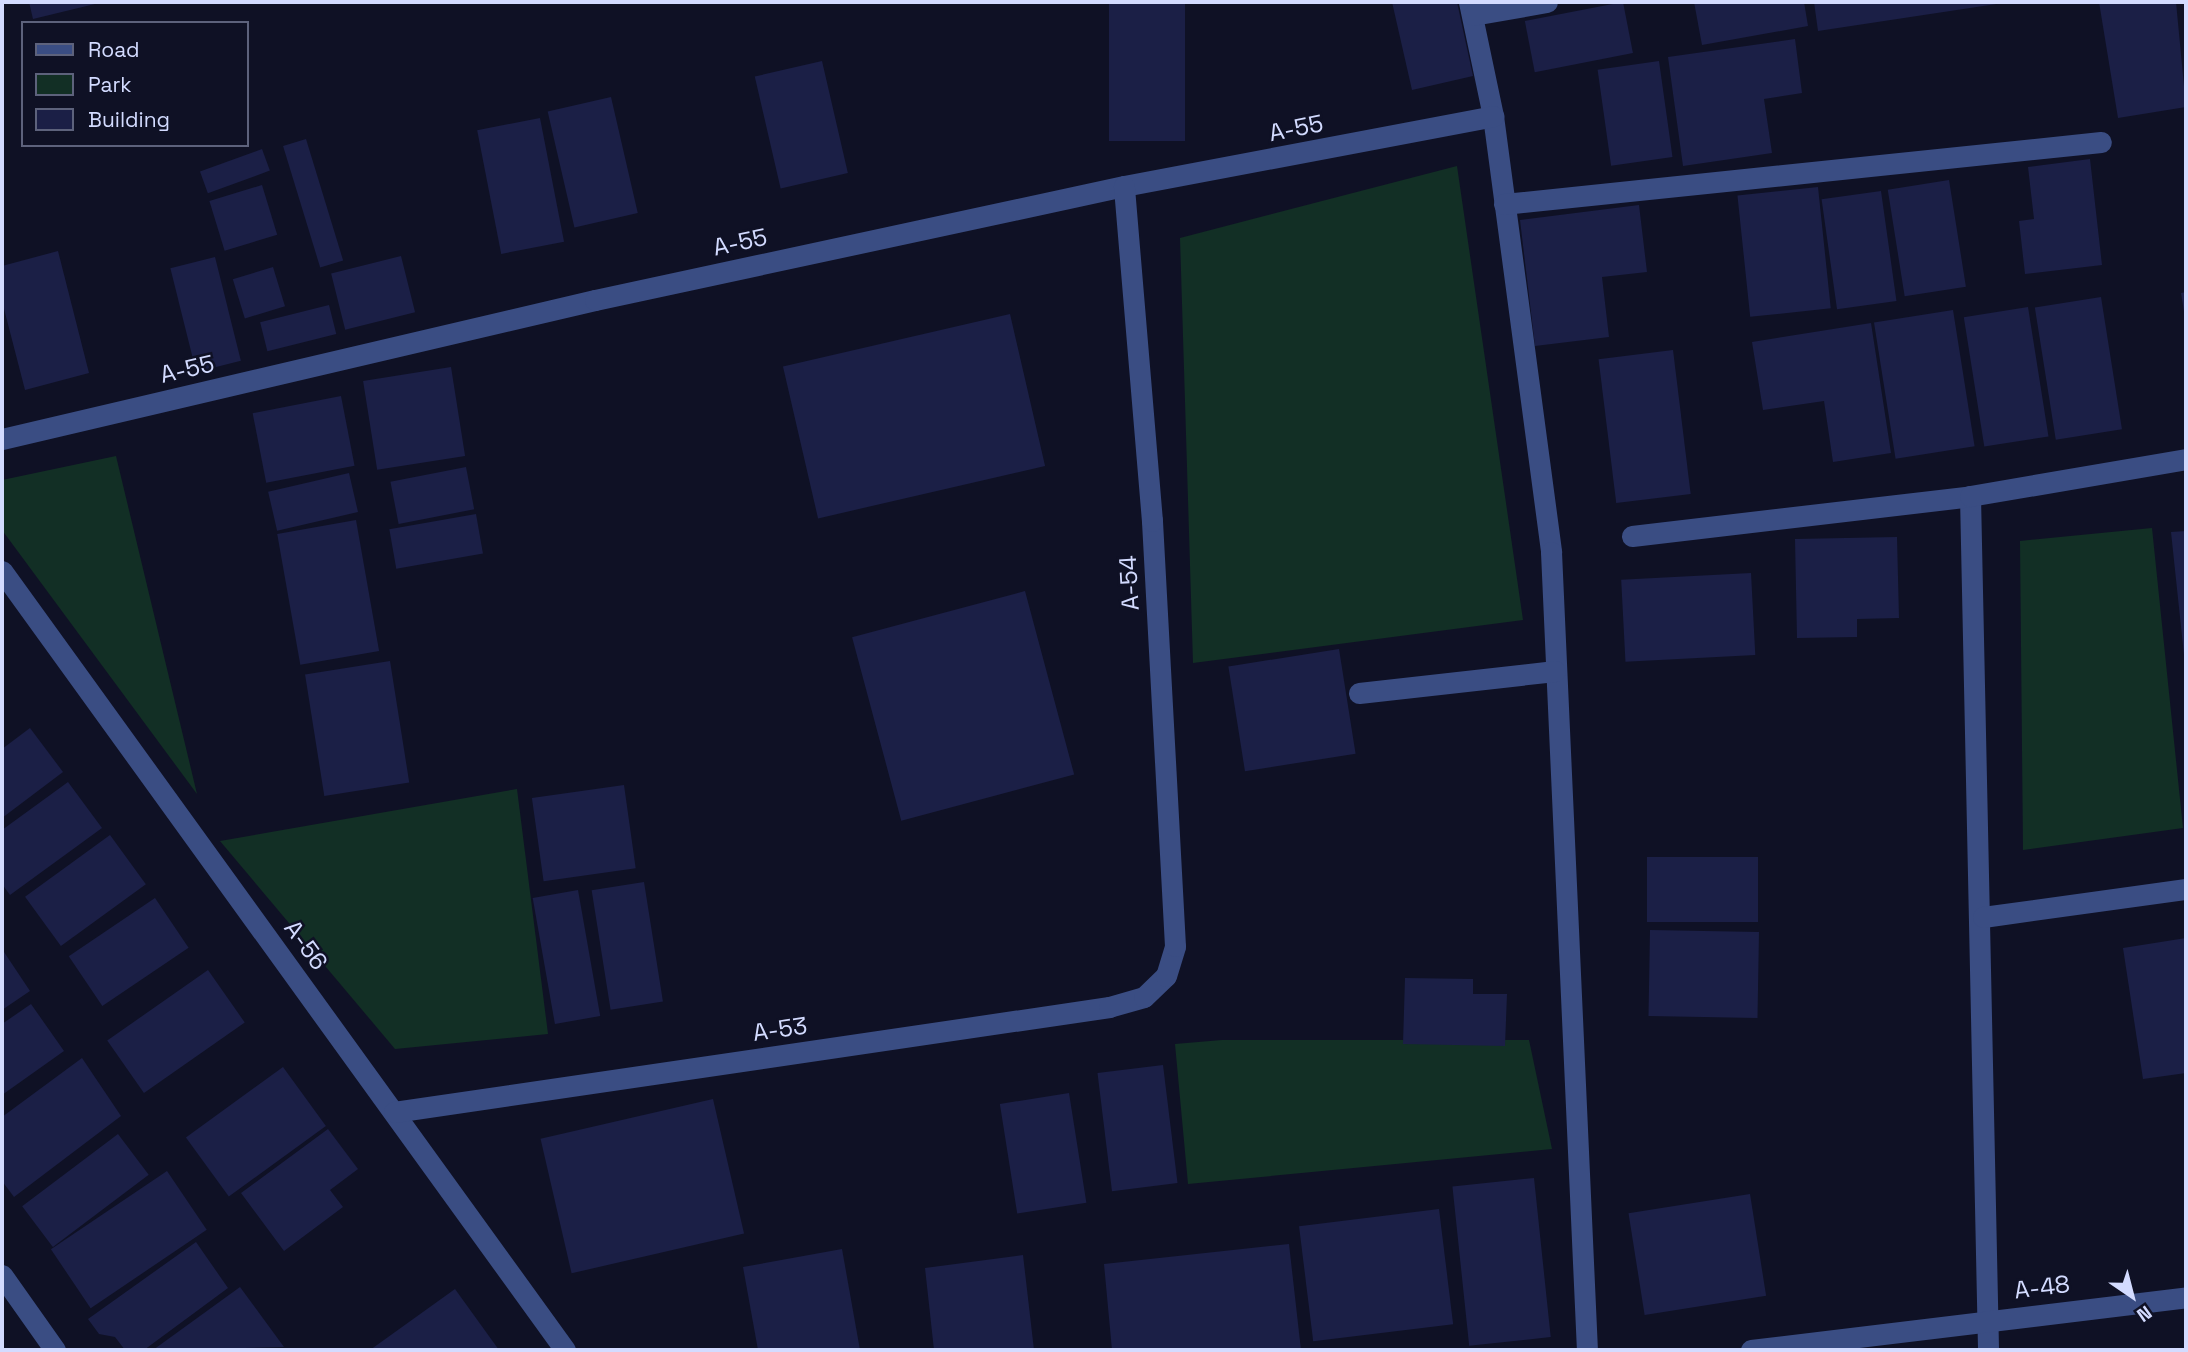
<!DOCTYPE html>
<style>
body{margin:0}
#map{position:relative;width:2188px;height:1352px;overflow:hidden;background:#0f1125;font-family:"Space Grotesk",sans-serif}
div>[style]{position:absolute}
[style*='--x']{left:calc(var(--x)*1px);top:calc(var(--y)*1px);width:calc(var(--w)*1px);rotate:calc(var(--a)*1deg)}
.green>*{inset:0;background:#122f25}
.building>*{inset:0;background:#1b1f46;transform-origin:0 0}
.minor>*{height:21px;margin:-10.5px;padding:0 10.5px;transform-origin:10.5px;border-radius:10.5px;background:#3a4d83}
span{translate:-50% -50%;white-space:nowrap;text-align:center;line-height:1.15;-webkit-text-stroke:5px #0f1125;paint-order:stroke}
.street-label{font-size:24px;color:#d3dbff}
.frame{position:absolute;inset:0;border:4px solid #d3dbff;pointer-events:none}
.legend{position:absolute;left:21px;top:21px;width:228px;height:126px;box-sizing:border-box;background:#0f1125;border:2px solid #5d627c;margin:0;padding:9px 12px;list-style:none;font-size:21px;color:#d3dbff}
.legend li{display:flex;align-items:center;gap:14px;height:35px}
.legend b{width:35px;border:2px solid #5d627c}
.north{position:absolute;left:2097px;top:1261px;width:70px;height:70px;-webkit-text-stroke:5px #0f1125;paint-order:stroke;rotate:145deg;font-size:19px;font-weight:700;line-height:28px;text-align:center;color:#d3dbff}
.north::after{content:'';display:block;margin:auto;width:24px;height:32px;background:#d3dbff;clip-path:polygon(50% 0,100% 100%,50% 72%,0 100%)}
</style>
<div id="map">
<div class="green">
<div style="clip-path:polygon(1457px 166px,1523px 620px,1193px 663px,1180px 238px)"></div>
<div style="clip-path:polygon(116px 456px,197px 794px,2px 530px,2px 480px)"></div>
<div style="clip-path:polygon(2152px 528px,2183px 828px,2023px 850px,2020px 541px)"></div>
<div style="clip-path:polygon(517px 789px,548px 1034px,395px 1049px,220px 841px)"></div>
<div style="clip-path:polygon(1222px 1040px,1529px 1040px,1552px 1149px,1188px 1184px,1175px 1044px)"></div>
</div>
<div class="building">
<div style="clip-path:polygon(29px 2px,99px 2px,99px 3px,33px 19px)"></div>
<div style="left:1109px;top:2px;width:76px;height:139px"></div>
<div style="clip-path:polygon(1392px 2px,1457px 2px,1473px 76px,1412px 90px)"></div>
<div style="left:1623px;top:2px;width:52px;height:100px;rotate:79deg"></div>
<div style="clip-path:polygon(1694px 2px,1804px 2px,1808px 26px,1702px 45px)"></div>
<div style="clip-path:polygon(1814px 2px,2002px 2px,2003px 3px,1818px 31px)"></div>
<div style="clip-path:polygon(2099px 2px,2176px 2px,2186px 107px,2118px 118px)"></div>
<div style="clip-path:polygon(1795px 39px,1802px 93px,1764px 99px,1772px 153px,1683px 166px,1668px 57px)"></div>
<div style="left:822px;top:61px;width:115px;height:69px;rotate:77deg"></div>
<div style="left:1659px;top:61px;width:97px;height:62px;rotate:82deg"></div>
<div style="left:611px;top:97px;width:119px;height:65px;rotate:77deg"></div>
<div style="left:540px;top:118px;width:126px;height:64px;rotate:79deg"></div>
<div style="left:306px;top:139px;width:127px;height:24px;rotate:73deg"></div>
<div style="left:262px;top:149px;width:23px;height:66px;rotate:70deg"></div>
<div style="clip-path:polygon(2090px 159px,2102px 265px,2025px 274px,2019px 221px,2034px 219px,2028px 167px)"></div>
<div style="left:1949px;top:180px;width:108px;height:62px;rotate:81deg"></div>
<div style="left:262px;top:185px;width:52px;height:55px;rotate:73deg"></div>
<div style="left:1818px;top:187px;width:122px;height:81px;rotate:84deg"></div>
<div style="left:1881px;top:191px;width:111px;height:60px;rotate:82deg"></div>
<div style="clip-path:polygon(1639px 205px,1647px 272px,1602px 277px,1609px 337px,1535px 346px,1520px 220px)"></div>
<div style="clip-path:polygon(58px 251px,89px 373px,25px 390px,2px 301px,2px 266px)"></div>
<div style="left:401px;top:256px;width:58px;height:72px;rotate:76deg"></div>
<div style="left:215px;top:257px;width:107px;height:46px;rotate:76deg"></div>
<div style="left:273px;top:267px;width:41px;height:42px;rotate:73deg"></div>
<div style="clip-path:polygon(2186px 292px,2186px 318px,2185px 318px,2181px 293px)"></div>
<div style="left:2101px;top:297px;width:134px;height:67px;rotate:81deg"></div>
<div style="left:329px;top:305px;width:30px;height:71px;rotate:76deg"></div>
<div style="left:2028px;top:307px;width:131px;height:65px;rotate:81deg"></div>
<div style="left:1953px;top:310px;width:138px;height:80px;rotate:81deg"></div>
<div style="left:1010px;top:314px;width:156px;height:233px;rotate:77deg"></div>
<div style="clip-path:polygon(1871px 323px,1891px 453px,1833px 462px,1824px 401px,1763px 410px,1752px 342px)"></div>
<div style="left:1673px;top:350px;width:145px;height:75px;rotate:83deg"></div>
<div style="left:451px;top:367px;width:90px;height:89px;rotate:81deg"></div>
<div style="left:341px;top:396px;width:71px;height:90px;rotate:79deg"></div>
<div style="left:466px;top:467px;width:43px;height:77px;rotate:79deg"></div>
<div style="left:349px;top:473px;width:40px;height:83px;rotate:77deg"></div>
<div style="left:476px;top:514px;width:40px;height:88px;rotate:80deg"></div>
<div style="left:356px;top:520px;width:133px;height:80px;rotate:80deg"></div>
<div style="clip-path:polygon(2186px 531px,2186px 655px,2184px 655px,2171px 532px)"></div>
<div style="clip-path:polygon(1897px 537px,1899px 618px,1857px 619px,1857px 637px,1797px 638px,1795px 539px)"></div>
<div style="left:1751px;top:573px;width:82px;height:130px;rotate:87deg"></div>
<div style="left:1025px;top:591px;width:190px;height:179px;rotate:75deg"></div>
<div style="left:1339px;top:649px;width:106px;height:112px;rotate:81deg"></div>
<div style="left:390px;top:661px;width:123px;height:86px;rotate:81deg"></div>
<div style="clip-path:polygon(30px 728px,63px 772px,2px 818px,2px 749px)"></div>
<div style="clip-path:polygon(68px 782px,102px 828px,10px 895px,2px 884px,2px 830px)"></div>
<div style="left:624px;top:785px;width:84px;height:93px;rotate:82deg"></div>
<div style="left:110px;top:835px;width:61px;height:105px;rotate:54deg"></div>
<div style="left:1758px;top:857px;width:65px;height:111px;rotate:90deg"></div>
<div style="left:644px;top:882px;width:121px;height:53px;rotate:81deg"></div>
<div style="left:578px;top:890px;width:128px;height:46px;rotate:80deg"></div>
<div style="left:155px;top:898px;width:60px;height:104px;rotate:56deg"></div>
<div style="left:1650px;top:930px;width:109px;height:86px;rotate:1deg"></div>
<div style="clip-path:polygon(2186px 938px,2186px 1073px,2143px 1079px,2123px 948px)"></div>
<div style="clip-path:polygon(2px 949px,30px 991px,2px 1010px)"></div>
<div style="left:208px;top:970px;width:64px;height:123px;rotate:55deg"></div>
<div style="clip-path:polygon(1405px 978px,1473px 979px,1473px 994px,1507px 994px,1505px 1046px,1403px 1044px)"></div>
<div style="clip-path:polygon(31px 1004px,64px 1051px,2px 1095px,2px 1024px)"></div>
<div style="clip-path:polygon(82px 1058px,121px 1116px,14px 1197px,2px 1181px,2px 1117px)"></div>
<div style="left:1163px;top:1065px;width:119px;height:66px;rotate:83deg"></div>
<div style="left:283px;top:1067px;width:73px;height:120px;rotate:54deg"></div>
<div style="left:1069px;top:1093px;width:111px;height:70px;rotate:81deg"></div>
<div style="left:713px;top:1099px;width:138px;height:177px;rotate:77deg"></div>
<div style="clip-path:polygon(328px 1129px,358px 1169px,330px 1190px,343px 1207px,284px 1251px,241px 1193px)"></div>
<div style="left:118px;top:1134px;width:51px;height:120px;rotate:53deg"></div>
<div style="left:167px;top:1171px;width:71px;height:140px;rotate:56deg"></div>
<div style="left:1534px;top:1178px;width:160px;height:82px;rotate:84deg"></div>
<div style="left:1750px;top:1194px;width:103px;height:123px;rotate:81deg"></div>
<div style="left:1439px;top:1209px;width:116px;height:141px;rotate:83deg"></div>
<div style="clip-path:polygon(196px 1242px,228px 1288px,144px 1350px,125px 1350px,115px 1337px,99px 1334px,88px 1319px)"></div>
<div style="clip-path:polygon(1289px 1244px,1301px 1350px,1112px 1350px,1104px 1264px)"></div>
<div style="clip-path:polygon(842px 1249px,860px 1350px,758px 1350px,743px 1267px)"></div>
<div style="clip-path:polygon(1023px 1255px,1034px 1350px,934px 1350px,925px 1268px)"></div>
<div style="clip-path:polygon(240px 1287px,284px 1347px,153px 1350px)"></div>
<div style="clip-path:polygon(455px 1289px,499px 1350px,370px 1350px)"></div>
</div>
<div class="minor">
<div style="--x:1469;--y:2;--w:116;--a:78.1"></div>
<div style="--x:1493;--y:116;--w:440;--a:82.4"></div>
<div style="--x:1551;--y:552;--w:799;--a:87.42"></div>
<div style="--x:1473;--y:15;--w:75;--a:-10"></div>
<div style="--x:1504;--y:204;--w:600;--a:-5.93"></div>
<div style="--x:2;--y:439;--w:609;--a:-13.19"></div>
<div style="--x:595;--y:300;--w:541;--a:-12.16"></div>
<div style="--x:1124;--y:186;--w:376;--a:-10.7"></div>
<div style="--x:1970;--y:496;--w:854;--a:88.79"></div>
<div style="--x:1632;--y:536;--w:340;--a:-6.7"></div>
<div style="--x:1970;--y:496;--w:219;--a:-9.7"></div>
<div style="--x:2;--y:571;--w:961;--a:54.14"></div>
<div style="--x:1359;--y:693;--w:197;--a:-6.4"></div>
<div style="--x:1983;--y:917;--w:205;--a:-7.9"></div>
<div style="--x:394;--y:1112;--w:723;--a:-8.35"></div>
<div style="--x:1109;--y:1007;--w:36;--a:-16"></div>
<div style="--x:1144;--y:997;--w:30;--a:-44"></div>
<div style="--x:1166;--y:976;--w:31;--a:-73"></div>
<div style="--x:1175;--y:946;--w:426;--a:-93.1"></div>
<div style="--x:1152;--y:521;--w:336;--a:-94.8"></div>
<div style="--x:2;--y:1275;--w:92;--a:54.8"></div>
<div style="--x:1751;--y:1350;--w:438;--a:-6.9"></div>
</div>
<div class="street-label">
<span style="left:1296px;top:128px;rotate:-11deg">A-55</span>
<span style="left:740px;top:242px;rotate:-12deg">A-55</span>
<span style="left:187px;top:369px;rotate:-13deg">A-55</span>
<span style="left:1129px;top:583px;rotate:-93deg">A-54</span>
<span style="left:306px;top:945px;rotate:54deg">A-56</span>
<span style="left:780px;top:1029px;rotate:-8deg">A-53</span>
<span style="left:2042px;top:1287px;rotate:-7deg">A-48</span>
</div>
<div class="frame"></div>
<ul class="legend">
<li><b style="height:9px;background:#3a4d83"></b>Road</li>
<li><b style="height:19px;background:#122f25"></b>Park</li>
<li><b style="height:19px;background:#1b1f46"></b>Building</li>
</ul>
<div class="north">N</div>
</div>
